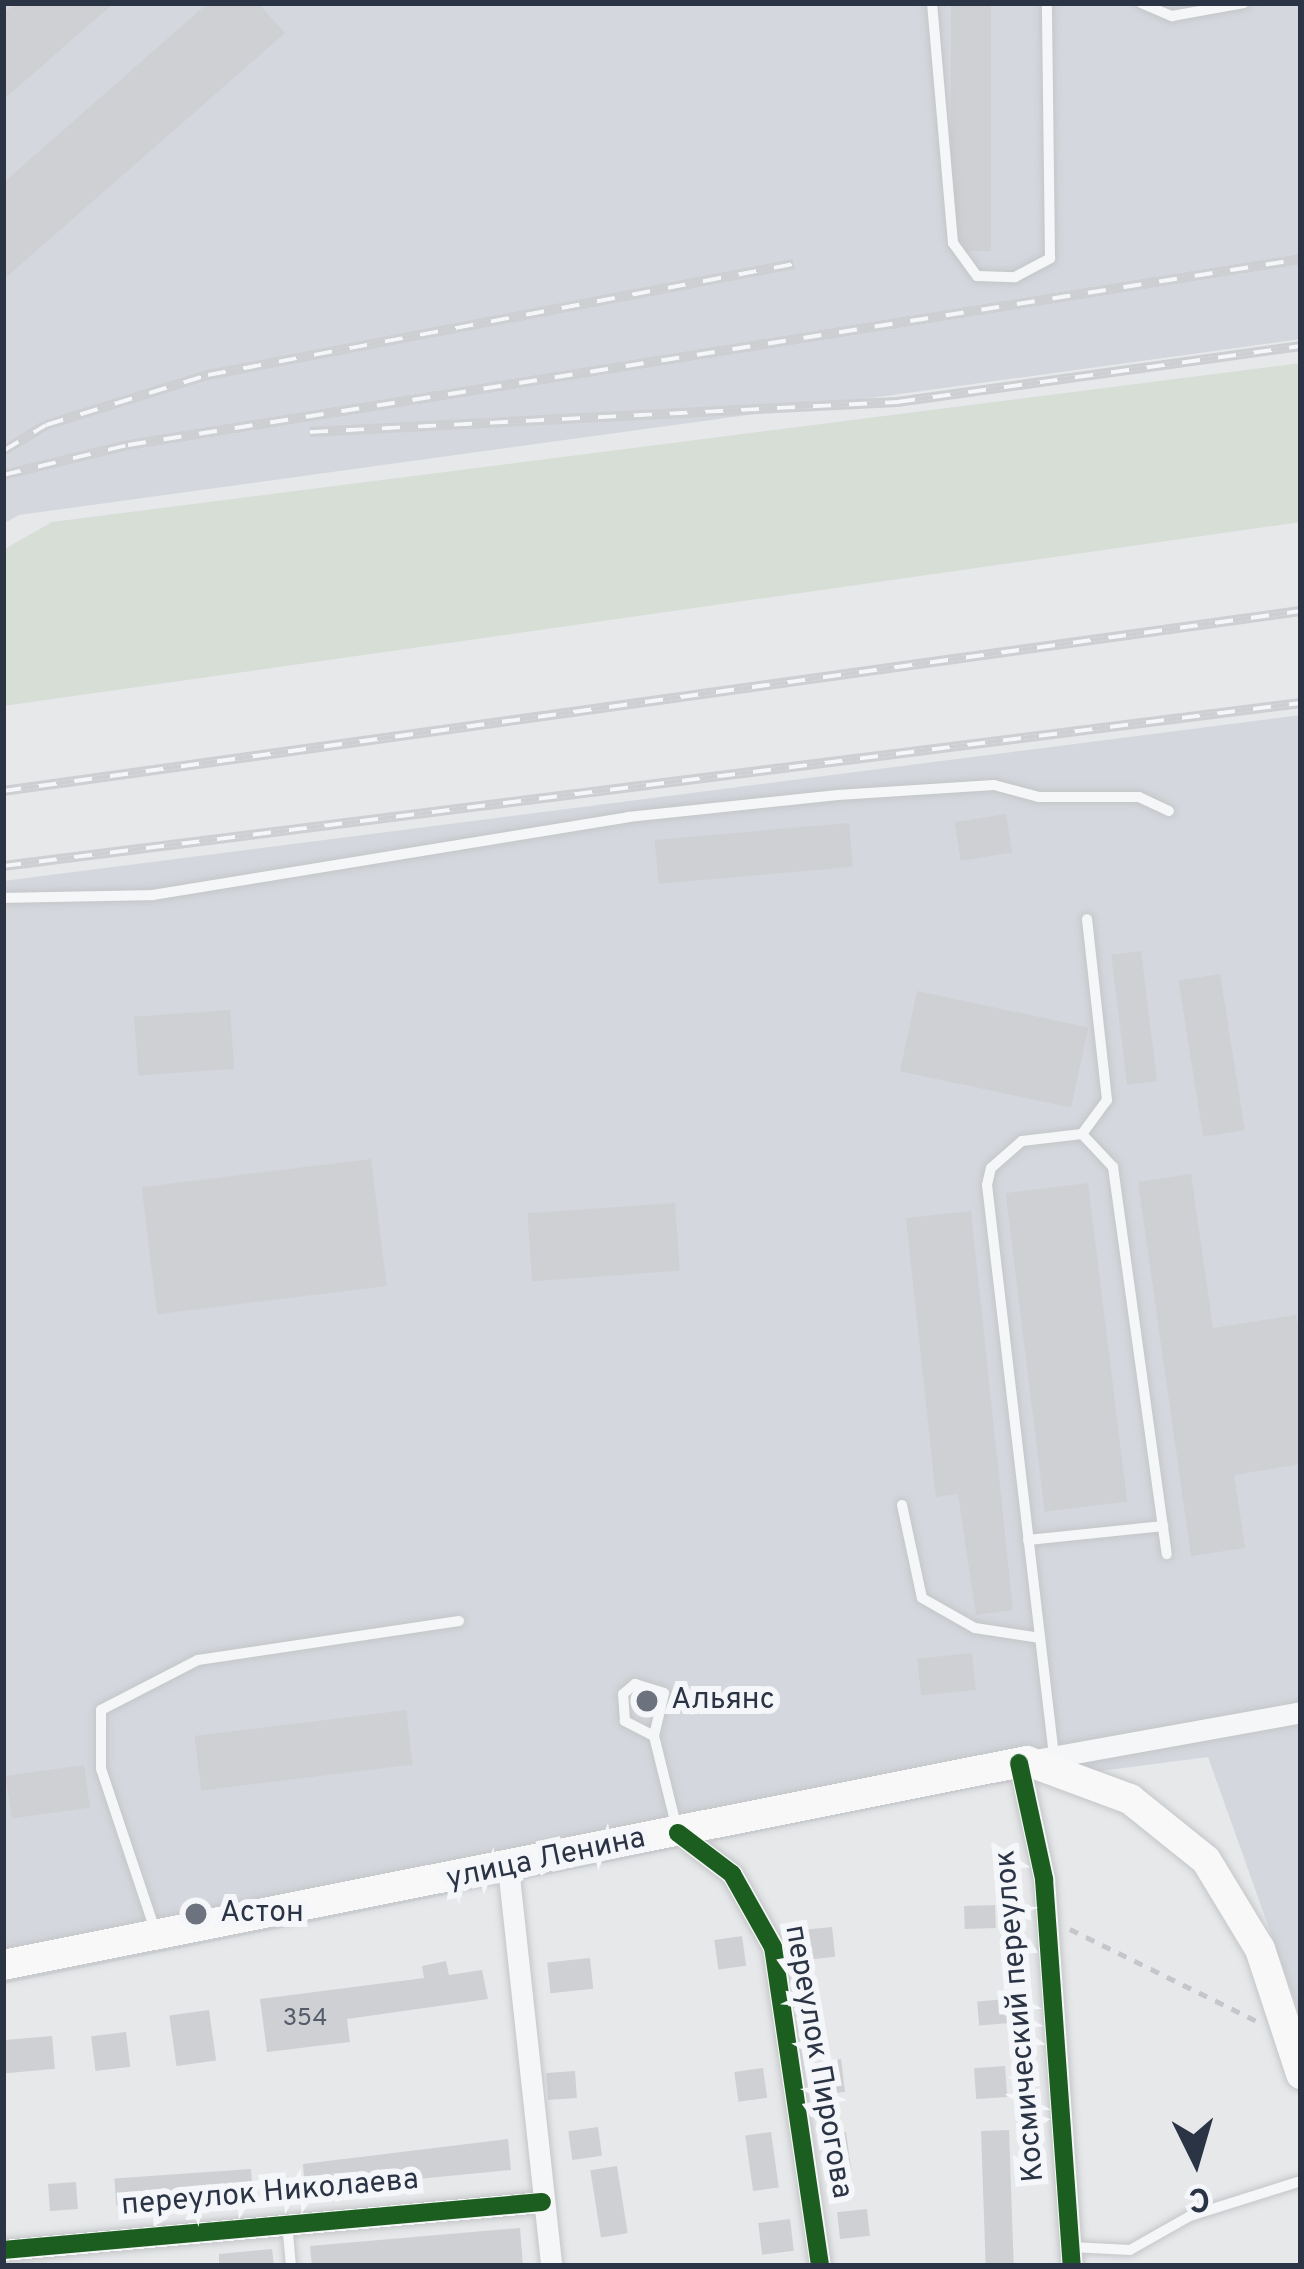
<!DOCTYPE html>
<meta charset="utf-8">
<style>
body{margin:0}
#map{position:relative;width:1304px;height:2269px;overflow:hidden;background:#e6e8ea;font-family:Overpass,sans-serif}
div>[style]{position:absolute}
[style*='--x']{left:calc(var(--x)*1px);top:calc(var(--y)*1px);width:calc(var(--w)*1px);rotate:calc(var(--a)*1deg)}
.built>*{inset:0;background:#d4d7dd}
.green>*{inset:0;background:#d6ded6}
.building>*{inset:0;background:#ced0d3;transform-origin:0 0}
.path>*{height:4.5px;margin-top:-2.25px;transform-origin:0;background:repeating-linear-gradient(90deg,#c5c6ca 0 9px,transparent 0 18px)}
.roads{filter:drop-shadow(0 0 3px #c4c6c8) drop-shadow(0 0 3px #c4c6c8)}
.lane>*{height:10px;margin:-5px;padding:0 5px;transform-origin:5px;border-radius:5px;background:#f5f6f7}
.street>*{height:21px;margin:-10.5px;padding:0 10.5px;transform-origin:10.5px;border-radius:10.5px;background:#f5f6f7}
.secondary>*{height:30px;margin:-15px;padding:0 15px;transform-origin:15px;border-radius:15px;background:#f8f8f8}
.rail>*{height:10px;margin-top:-5px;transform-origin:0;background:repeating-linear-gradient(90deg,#f4f6f9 0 18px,#cecfd2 0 36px);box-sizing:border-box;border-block:3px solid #cecfd2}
.cycleway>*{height:18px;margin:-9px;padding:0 9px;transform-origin:9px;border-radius:9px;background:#1b5e20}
.dots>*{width:33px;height:33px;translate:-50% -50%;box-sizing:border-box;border:6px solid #f4f6f9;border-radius:50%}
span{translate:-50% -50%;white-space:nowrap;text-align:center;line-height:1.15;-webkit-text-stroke:12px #f4f6f9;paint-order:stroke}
.number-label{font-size:24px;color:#545c69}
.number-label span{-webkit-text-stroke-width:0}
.poi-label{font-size:30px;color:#2b3445}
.left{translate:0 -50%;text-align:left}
.street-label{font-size:30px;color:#2b3445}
.frame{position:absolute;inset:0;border:6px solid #2b3445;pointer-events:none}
.north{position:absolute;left:1136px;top:2101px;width:120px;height:120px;-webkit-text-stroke:9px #f4f6f9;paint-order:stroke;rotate:175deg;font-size:33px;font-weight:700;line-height:48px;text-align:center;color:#2b3445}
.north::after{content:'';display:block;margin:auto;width:42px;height:54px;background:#2b3445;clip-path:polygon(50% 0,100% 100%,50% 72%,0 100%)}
</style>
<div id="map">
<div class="built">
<div style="clip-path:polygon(3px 3px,1301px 3px,1301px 339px,19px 515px,3px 524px)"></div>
<div style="clip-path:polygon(1301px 715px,1301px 2018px,1208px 1757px,992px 1785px,3px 1984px,3px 881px)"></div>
</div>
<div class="green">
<div style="clip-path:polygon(1301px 363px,1301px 522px,3px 706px,3px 550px,52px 522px)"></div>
</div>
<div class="building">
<div style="clip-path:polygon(16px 3px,114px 3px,3px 100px,3px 14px)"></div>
<div style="clip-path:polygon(208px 3px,258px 3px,285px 33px,3px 280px,3px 183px)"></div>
<div style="left:951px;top:3px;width:40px;height:248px"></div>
<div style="left:1006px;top:814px;width:39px;height:52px;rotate:81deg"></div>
<div style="left:849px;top:823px;width:44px;height:195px;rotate:85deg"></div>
<div style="left:1141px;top:951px;width:131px;height:30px;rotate:83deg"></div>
<div style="left:1220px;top:974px;width:158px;height:42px;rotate:81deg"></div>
<div style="left:917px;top:991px;width:175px;height:82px;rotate:12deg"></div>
<div style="left:230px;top:1010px;width:59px;height:96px;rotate:86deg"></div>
<div style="left:371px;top:1159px;width:128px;height:231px;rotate:83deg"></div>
<div style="clip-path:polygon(1191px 1174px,1213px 1328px,1296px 1315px,1301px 1344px,1301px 1464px,1234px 1475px,1245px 1548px,1191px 1556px,1138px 1182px)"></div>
<div style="left:1088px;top:1183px;width:321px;height:83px;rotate:83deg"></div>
<div style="left:675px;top:1203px;width:68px;height:148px;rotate:86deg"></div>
<div style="clip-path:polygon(971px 1211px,1013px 1610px,976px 1615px,958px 1494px,936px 1497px,906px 1218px)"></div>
<div style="left:972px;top:1653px;width:37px;height:55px;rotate:84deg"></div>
<div style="left:406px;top:1710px;width:55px;height:213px;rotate:83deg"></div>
<div style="left:84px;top:1765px;width:43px;height:79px;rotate:82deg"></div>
<div style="left:995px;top:1905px;width:23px;height:31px;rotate:88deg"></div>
<div style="left:832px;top:1927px;width:30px;height:32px;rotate:84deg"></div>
<div style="left:742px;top:1936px;width:30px;height:28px;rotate:82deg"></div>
<div style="left:590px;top:1958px;width:31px;height:43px;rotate:84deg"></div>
<div style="clip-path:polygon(446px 1961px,449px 1975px,482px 1970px,488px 1999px,347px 2019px,350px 2042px,267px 2052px,260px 1999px,424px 1978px,422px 1966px)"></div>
<div style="left:1007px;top:1999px;width:24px;height:30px;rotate:85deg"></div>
<div style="left:209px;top:2010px;width:51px;height:40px;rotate:82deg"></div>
<div style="left:126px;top:2032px;width:35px;height:35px;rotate:83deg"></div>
<div style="left:52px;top:2036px;width:33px;height:49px;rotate:85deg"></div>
<div style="left:841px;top:2059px;width:33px;height:28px;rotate:83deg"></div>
<div style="left:1005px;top:2066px;width:31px;height:31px;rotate:86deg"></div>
<div style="left:763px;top:2068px;width:30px;height:29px;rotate:82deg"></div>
<div style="left:575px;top:2071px;width:27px;height:29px;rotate:86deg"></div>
<div style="left:598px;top:2127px;width:29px;height:30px;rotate:82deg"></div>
<div style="left:1009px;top:2130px;width:136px;height:28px;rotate:88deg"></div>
<div style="left:771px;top:2132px;width:56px;height:26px;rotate:82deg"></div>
<div style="left:846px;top:2132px;width:41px;height:23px;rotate:82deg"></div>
<div style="clip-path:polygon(508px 2139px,511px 2170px,305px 2190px,303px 2164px)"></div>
<div style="left:617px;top:2166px;width:68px;height:27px;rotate:81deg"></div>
<div style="left:251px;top:2169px;width:27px;height:137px;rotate:86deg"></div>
<div style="left:76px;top:2182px;width:27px;height:28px;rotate:86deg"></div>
<div style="left:867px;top:2209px;width:27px;height:30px;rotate:84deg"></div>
<div style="left:790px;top:2219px;width:32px;height:32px;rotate:83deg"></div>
<div style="clip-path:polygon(520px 2228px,523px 2266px,312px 2266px,310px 2246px)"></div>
<div style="clip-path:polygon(272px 2249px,274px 2266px,219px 2266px,219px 2254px)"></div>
</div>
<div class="path">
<div style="--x:1070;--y:1929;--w:211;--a:26.2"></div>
</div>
<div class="roads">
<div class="lane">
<div style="--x:932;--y:3;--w:241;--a:85"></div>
<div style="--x:953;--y:243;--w:41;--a:54"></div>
<div style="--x:977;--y:276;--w:38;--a:2"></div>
<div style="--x:1015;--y:277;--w:40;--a:-28"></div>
<div style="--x:1050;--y:258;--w:255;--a:-90.7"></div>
<div style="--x:1141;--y:3;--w:34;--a:23"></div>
<div style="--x:1172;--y:16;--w:73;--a:-10.2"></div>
<div style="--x:3;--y:898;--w:150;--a:-1.1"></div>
<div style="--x:153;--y:895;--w:481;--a:-9.3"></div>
<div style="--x:628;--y:817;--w:211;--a:-6"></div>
<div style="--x:838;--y:795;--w:156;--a:-3.7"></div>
<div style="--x:994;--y:785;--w:47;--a:14.9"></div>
<div style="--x:1039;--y:797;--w:100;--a:0"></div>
<div style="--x:1139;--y:797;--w:33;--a:25"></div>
<div style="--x:1082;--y:1134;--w:45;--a:46.8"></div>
<div style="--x:1113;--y:1167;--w:391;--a:82.1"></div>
<div style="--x:902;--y:1505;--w:95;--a:77.9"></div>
<div style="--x:922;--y:1598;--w:61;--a:29.5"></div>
<div style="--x:975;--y:1628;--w:66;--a:8.7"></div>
<div style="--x:1028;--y:1540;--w:136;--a:-5.9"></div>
<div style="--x:654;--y:1736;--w:33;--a:-153"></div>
<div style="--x:625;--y:1721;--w:27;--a:-94"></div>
<div style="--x:623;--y:1694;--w:16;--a:-40"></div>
<div style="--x:635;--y:1684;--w:30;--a:17"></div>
<div style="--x:664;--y:1693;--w:44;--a:103.1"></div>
<div style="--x:654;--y:1736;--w:96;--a:76.1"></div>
<div style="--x:1054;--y:1756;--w:575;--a:-96.69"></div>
<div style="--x:987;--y:1185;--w:17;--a:-77"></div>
<div style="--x:991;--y:1168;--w:41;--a:-41.1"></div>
<div style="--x:1022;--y:1141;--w:60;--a:-6.7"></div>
<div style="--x:1082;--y:1134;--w:42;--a:-53.7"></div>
<div style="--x:1107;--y:1100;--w:182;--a:-96.3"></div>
<div style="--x:155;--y:1930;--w:170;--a:-108.5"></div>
<div style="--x:101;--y:1769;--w:59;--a:-90"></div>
<div style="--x:101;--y:1710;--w:109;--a:-27.3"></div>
<div style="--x:198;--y:1660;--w:264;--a:-8.5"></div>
<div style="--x:287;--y:2223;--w:43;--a:84.7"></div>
<div style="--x:1071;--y:2247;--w:59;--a:2.9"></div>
<div style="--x:1130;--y:2250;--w:69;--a:-29.5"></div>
<div style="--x:1190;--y:2216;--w:116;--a:-17.5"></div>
</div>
<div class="street">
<div style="--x:1030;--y:1761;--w:275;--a:-10.2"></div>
<div style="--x:1019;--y:1763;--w:119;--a:77.8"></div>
<div style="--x:1044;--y:1879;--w:388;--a:85.9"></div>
<div style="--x:678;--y:1833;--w:68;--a:37.2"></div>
<div style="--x:732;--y:1874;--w:84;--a:60.7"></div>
<div style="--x:773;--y:1947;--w:322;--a:81.6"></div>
<div style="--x:508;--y:1867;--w:401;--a:83.8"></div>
<div style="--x:3;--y:2250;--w:541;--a:-5.09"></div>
</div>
<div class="secondary">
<div style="--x:3;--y:1965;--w:1044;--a:-11.27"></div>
<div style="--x:1027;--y:1761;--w:110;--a:20.3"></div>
<div style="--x:1130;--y:1799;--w:97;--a:38.8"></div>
<div style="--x:1206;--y:1860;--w:104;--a:58.8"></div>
<div style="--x:1260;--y:1949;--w:132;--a:71.8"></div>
</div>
</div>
<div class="rail">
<div style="--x:310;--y:432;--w:588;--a:-2.93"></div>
<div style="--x:897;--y:402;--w:408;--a:-7.9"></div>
<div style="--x:3;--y:451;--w:50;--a:-31.2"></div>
<div style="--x:46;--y:425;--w:170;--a:-17.2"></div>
<div style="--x:208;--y:375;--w:596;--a:-10.73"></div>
<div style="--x:3;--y:475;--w:129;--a:-13.5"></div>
<div style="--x:128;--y:445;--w:1188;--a:-9.01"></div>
<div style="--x:3;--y:791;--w:1310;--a:-7.9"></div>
<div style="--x:3;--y:866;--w:1308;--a:-7.16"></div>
</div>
<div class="cycleway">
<div style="--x:1019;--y:1763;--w:119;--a:77.8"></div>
<div style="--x:1044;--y:1879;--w:388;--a:85.9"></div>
<div style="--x:678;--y:1833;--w:68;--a:37.2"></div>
<div style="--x:732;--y:1874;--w:84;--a:60.7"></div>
<div style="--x:773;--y:1947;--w:322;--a:81.6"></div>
<div style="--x:3;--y:2250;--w:541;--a:-5.09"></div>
</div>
<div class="dots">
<div style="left:647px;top:1701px;background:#6c737f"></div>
<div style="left:196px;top:1914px;background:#6c737f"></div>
</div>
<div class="number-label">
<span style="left:305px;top:2020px">354</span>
</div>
<div class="poi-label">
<span class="left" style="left:671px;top:1701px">Альянс</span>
<span class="left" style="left:220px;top:1914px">Астон</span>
</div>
<div class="street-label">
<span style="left:546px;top:1860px;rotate:-12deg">улица Ленина</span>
<span style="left:1021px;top:2016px;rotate:-95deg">Космический переулок</span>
<span style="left:817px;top:2062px;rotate:80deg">переулок Пирогова</span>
<span style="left:270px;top:2194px;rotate:-5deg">переулок Николаева</span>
</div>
<div class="frame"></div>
<div class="north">С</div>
</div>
